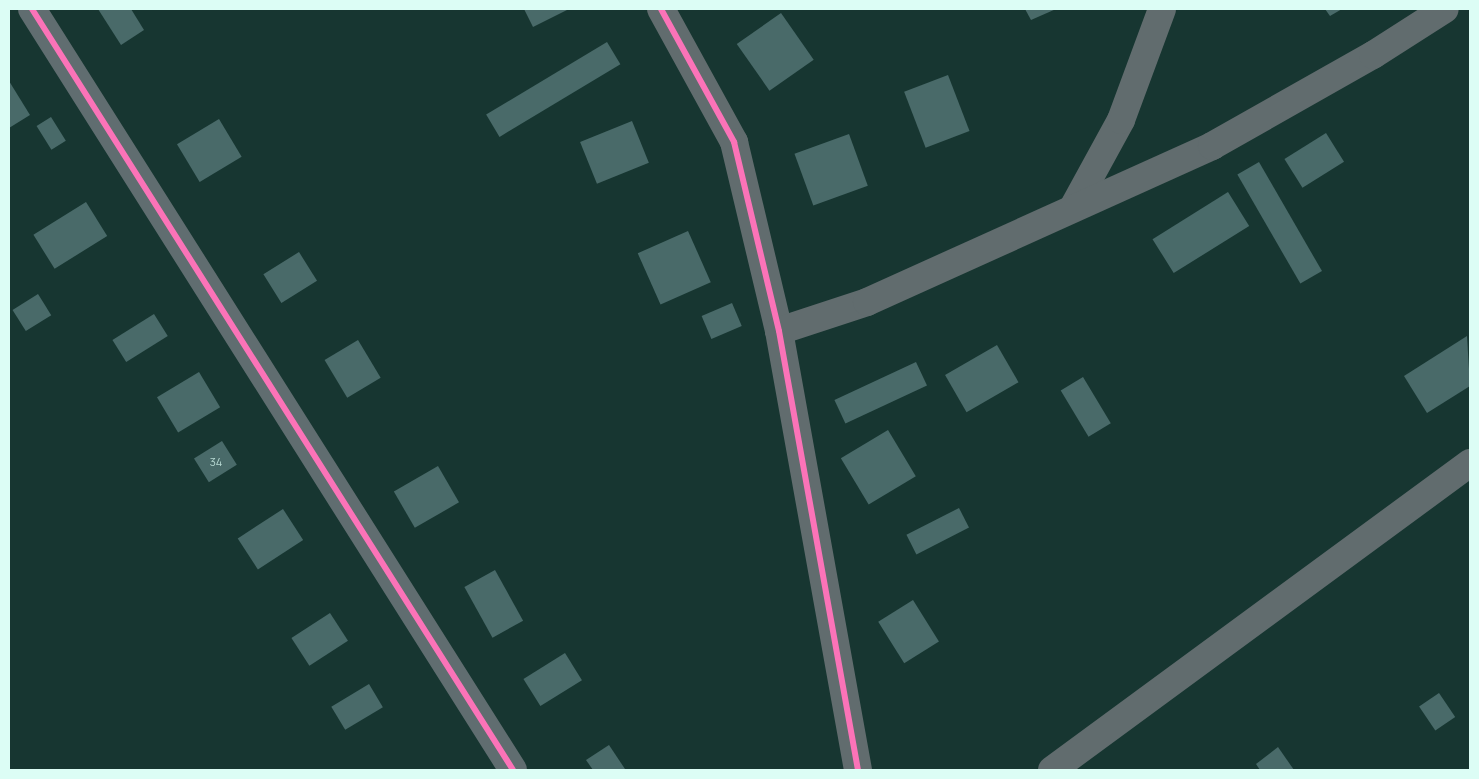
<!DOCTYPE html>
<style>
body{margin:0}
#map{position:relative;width:1479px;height:779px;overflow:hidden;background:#173631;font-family:Manrope,sans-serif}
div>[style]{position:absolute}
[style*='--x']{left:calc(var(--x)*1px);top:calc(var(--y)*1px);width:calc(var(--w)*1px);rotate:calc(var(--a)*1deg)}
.building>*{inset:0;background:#496a69;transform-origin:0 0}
.street>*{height:28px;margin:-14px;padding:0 14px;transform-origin:14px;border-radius:14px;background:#616c6e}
.secondary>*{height:28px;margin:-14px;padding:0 14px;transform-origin:14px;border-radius:14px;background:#606d70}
.cycleway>*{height:6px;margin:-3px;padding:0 3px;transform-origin:3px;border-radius:3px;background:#fb73b8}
span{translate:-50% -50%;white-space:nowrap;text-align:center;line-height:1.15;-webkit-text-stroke:5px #0a433a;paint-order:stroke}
.number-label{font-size:11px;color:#b7d8d2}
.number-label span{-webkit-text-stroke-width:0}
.frame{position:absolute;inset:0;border:10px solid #dcfdf5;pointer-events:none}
</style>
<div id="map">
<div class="building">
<div style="clip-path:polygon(98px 9px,131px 9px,144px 30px,121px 45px)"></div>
<div style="clip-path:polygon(524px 9px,569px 9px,533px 27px)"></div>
<div style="clip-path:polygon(1025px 9px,1056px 9px,1031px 20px)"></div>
<div style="clip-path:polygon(1325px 9px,1342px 9px,1330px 16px)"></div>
<div style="left:781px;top:13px;width:57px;height:54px;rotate:55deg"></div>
<div style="left:607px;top:42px;width:26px;height:141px;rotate:59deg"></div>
<div style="left:948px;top:75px;width:60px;height:47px;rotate:69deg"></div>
<div style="clip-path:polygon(9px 81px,30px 115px,9px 128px)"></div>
<div style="left:51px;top:117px;width:28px;height:17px;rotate:58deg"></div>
<div style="left:219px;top:119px;width:44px;height:49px;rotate:59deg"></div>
<div style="left:632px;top:121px;width:45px;height:56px;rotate:68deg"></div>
<div style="left:1326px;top:133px;width:34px;height:49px;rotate:58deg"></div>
<div style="left:849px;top:134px;width:55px;height:58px;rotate:70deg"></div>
<div style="left:1259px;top:162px;width:126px;height:25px;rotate:60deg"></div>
<div style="left:1228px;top:192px;width:40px;height:89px;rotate:58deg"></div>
<div style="left:86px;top:202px;width:40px;height:62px;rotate:58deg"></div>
<div style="left:688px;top:231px;width:56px;height:55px;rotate:66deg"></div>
<div style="left:299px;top:252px;width:34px;height:42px;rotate:58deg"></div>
<div style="left:38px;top:294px;width:25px;height:30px;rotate:58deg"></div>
<div style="left:732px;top:303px;width:25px;height:33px;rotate:67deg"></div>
<div style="left:154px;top:314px;width:26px;height:49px;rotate:58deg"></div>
<div style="clip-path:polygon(1467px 336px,1470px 386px,1427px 413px,1404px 376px)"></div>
<div style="left:358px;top:340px;width:44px;height:39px;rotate:59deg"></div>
<div style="left:997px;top:345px;width:43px;height:60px;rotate:60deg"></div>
<div style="left:916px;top:362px;width:26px;height:90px;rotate:65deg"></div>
<div style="left:199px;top:372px;width:41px;height:49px;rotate:59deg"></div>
<div style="left:1083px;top:377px;width:54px;height:26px;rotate:59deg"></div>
<div style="left:888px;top:430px;width:54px;height:55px;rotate:59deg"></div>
<div style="left:222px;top:441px;width:28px;height:33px;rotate:58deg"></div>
<div style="left:438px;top:466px;width:42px;height:51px;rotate:60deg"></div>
<div style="left:959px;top:508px;width:22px;height:59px;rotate:63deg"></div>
<div style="left:283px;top:509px;width:37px;height:54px;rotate:57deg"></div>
<div style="left:495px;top:570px;width:58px;height:35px;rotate:61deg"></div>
<div style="left:913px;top:600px;width:49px;height:41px;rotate:58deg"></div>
<div style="left:330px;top:613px;width:33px;height:46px;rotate:57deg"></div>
<div style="left:565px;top:653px;width:32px;height:49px;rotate:58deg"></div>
<div style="left:369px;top:684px;width:27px;height:44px;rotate:59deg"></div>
<div style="left:1439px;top:693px;width:29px;height:24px;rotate:56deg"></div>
<div style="clip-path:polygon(609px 745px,625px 769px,593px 770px,586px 760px)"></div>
<div style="clip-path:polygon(1278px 747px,1294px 770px,1260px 770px,1256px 764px)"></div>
</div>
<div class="street">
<div style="--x:661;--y:9;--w:152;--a:61.2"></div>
<div style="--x:734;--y:142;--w:194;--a:76.6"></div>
<div style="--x:779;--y:331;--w:446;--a:79.8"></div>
<div style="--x:1074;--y:206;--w:98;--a:-61.3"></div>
<div style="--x:1121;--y:120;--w:118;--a:-69.7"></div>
<div style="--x:779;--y:331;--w:93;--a:-18.2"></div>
<div style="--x:867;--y:302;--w:379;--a:-24.3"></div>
<div style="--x:1212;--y:146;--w:185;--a:-29.5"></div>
<div style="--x:1373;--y:55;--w:85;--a:-32.6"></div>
<div style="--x:1052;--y:770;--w:519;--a:-36.3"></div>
</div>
<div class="secondary">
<div style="--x:32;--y:9;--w:900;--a:57.7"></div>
</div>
<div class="cycleway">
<div style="--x:32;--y:9;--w:900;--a:57.7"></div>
<div style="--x:661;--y:9;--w:152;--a:61.2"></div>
<div style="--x:734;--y:142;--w:194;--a:76.6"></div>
<div style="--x:779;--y:331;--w:446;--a:79.8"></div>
</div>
<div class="number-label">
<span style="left:216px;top:462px">34</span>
</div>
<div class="frame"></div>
</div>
